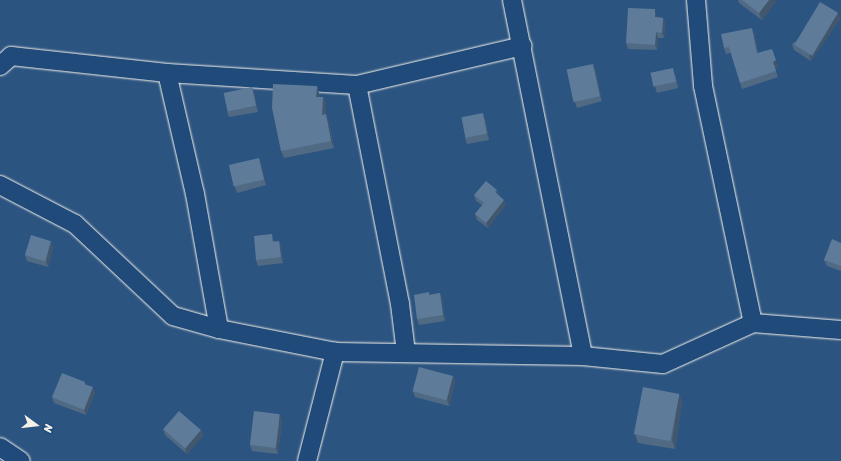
<!DOCTYPE html>
<style>
body{margin:0}
#map{position:relative;width:841px;height:461px;overflow:hidden;background:#2c5481;font-family:Sriracha,sans-serif}
div>[style]{position:absolute}
[style*='--x']{left:calc(var(--x)*1px);top:calc(var(--y)*1px);width:calc(var(--w)*1px);rotate:calc(var(--a)*1deg)}
.roads{filter:drop-shadow(0 0 1px #f4f1e8) drop-shadow(0 0 1px #f4f1e8)}
.street>*{height:18px;margin:-9px;padding:0 9px;transform-origin:9px;border-radius:9px;background:#1f4a7a}
.wall>*{inset:0;background:#516a84}
.shaded-wall>*{inset:0;background:#42566c}
.building>*{inset:0;background:#5e7b9a;transform-origin:0 0}
span{translate:-50% -50%;white-space:nowrap;text-align:center;line-height:1.15;-webkit-text-stroke:3.5px #1f4a7a;paint-order:stroke}
.north{position:absolute;left:16px;top:405px;width:40px;height:40px;-webkit-text-stroke:3px #1f4a7a;paint-order:stroke;rotate:105deg;font-size:11px;font-weight:700;line-height:16px;text-align:center;color:#f4f1e8}
.north::after{content:'';display:block;margin:auto;width:14px;height:18px;background:#f4f1e8;clip-path:polygon(50% 0,100% 100%,50% 72%,0 100%)}
</style>
<div id="map">
<div class="roads">
<div class="street">
<div style="--x:512;--y:0;--w:363;--a:78.7"></div>
<div style="--x:696;--y:0;--w:86;--a:85.3"></div>
<div style="--x:703;--y:86;--w:242;--a:78.1"></div>
<div style="--x:0;--y:66;--w:15;--a:-42"></div>
<div style="--x:11;--y:56;--w:157;--a:6.2"></div>
<div style="--x:167;--y:73;--w:190;--a:3.6"></div>
<div style="--x:357;--y:85;--w:170;--a:-13.3"></div>
<div style="--x:167;--y:73;--w:124;--a:77"></div>
<div style="--x:195;--y:194;--w:137;--a:79.9"></div>
<div style="--x:357;--y:85;--w:223;--a:78.9"></div>
<div style="--x:400;--y:304;--w:49;--a:83"></div>
<div style="--x:0;--y:185;--w:85;--a:27.5"></div>
<div style="--x:75;--y:224;--w:134;--a:43.2"></div>
<div style="--x:173;--y:316;--w:48;--a:15.8"></div>
<div style="--x:219;--y:329;--w:118;--a:11.2"></div>
<div style="--x:0;--y:447;--w:25;--a:34"></div>
<div style="--x:307;--y:461;--w:113;--a:-75.6"></div>
<div style="--x:335;--y:352;--w:248;--a:0.9"></div>
<div style="--x:583;--y:356;--w:80;--a:5.7"></div>
<div style="--x:663;--y:364;--w:99;--a:-24.5"></div>
<div style="--x:753;--y:323;--w:88;--a:4.5"></div>
</div>
</div>
<div class="wall">
<div style="clip-path:polygon(738px 0,777px 0,762px 20px,739px 3px)"></div>
<div style="clip-path:polygon(838px 13px,840px 19px,811px 61px,794px 50px,792px 44px)"></div>
<div style="clip-path:polygon(657px 15px,657px 17px,663px 18px,665px 23px,664px 38px,658px 38px,657px 50px,628px 49px,626px 43px)"></div>
<div style="clip-path:polygon(754px 33px,758px 53px,778px 66px,775px 68px,778px 77px,742px 89px,731px 53px,726px 54px,724px 48px)"></div>
<div style="clip-path:polygon(595px 69px,602px 101px,577px 108px,575px 102px)"></div>
<div style="clip-path:polygon(675px 74px,678px 88px,657px 93px,655px 87px)"></div>
<div style="clip-path:polygon(317px 86px,319px 93px,319px 97px,323px 97px,326px 104px,325px 115px,329px 122px,334px 148px,284px 158px,281px 151px)"></div>
<div style="clip-path:polygon(252px 87px,254px 93px,258px 112px,229px 117px,227px 112px)"></div>
<div style="clip-path:polygon(485px 119px,489px 140px,467px 144px,465px 138px)"></div>
<div style="clip-path:polygon(259px 158px,266px 185px,237px 193px,235px 187px)"></div>
<div style="clip-path:polygon(497px 190px,499px 196px,506px 205px,488px 228px,477px 220px,475px 214px,482px 205px,476px 201px,474px 195px)"></div>
<div style="clip-path:polygon(274px 240px,275px 242px,279px 241px,281px 247px,283px 263px,258px 266px,256px 260px)"></div>
<div style="clip-path:polygon(841px 243px,841px 271px,827px 266px,824px 260px)"></div>
<div style="clip-path:polygon(53px 247px,48px 267px,27px 261px,25px 255px)"></div>
<div style="clip-path:polygon(440px 293px,442px 299px,445px 321px,419px 325px,417px 319px,429px 295px)"></div>
<div style="clip-path:polygon(453px 376px,455px 382px,449px 406px,415px 397px,413px 391px)"></div>
<div style="clip-path:polygon(85px 382px,86px 385px,95px 393px,86px 415px,54px 403px,52px 397px)"></div>
<div style="clip-path:polygon(679px 394px,682px 402px,675px 449px,638px 443px,635px 434px)"></div>
<div style="clip-path:polygon(282px 420px,278px 454px,252px 451px,250px 445px)"></div>
<div style="clip-path:polygon(163px 429px,201px 430px,203px 436px,187px 454px,165px 435px)"></div>
</div>
<div class="shaded-wall">
<div style="clip-path:polygon(769px 0,777px 0,762px 20px,759px 13px)"></div>
<div style="clip-path:polygon(655px 9px,657px 15px,657px 23px,655px 17px)"></div>
<div style="clip-path:polygon(838px 13px,840px 19px,811px 61px,809px 56px)"></div>
<div style="clip-path:polygon(663px 18px,665px 23px,664px 38px,662px 33px)"></div>
<div style="clip-path:polygon(752px 28px,754px 33px,759px 59px,757px 53px)"></div>
<div style="clip-path:polygon(656px 32px,658px 38px,657px 50px,655px 45px)"></div>
<div style="clip-path:polygon(772px 49px,778px 66px,775px 68px,778px 77px,773px 62px)"></div>
<div style="clip-path:polygon(593px 64px,595px 69px,602px 101px,600px 96px)"></div>
<div style="clip-path:polygon(317px 86px,319px 93px,319px 104px,316px 97px)"></div>
<div style="clip-path:polygon(252px 87px,254px 93px,258px 112px,256px 106px)"></div>
<div style="clip-path:polygon(323px 97px,326px 104px,325px 122px,322px 115px)"></div>
<div style="clip-path:polygon(483px 113px,485px 119px,489px 140px,487px 134px)"></div>
<div style="clip-path:polygon(326px 114px,329px 122px,334px 148px,331px 141px)"></div>
<div style="clip-path:polygon(259px 158px,261px 163px,266px 185px,264px 179px)"></div>
<div style="clip-path:polygon(497px 190px,499px 196px,495px 192px)"></div>
<div style="clip-path:polygon(504px 200px,506px 205px,488px 228px,486px 223px)"></div>
<div style="clip-path:polygon(51px 241px,53px 247px,48px 267px,46px 261px)"></div>
<div style="clip-path:polygon(279px 241px,281px 247px,283px 263px,281px 257px)"></div>
<div style="clip-path:polygon(440px 293px,442px 299px,445px 321px,443px 315px)"></div>
<div style="clip-path:polygon(453px 376px,455px 382px,449px 406px,447px 400px)"></div>
<div style="clip-path:polygon(93px 387px,95px 393px,86px 415px,84px 410px)"></div>
<div style="clip-path:polygon(679px 394px,682px 402px,675px 449px,672px 440px)"></div>
<div style="clip-path:polygon(280px 414px,282px 420px,278px 454px,276px 448px)"></div>
<div style="clip-path:polygon(201px 430px,203px 436px,187px 454px,185px 449px)"></div>
</div>
<div class="building">
<div style="clip-path:polygon(742px 0,769px 0,759px 13px)"></div>
<div style="left:820px;top:2px;width:21px;height:50px;rotate:31deg"></div>
<div style="clip-path:polygon(628px 8px,655px 9px,655px 17px,663px 18px,662px 33px,656px 32px,655px 45px,626px 43px)"></div>
<div style="clip-path:polygon(752px 28px,757px 53px,772px 49px,776px 60px,773px 62px,776px 71px,740px 83px,729px 47px,724px 48px,721px 34px)"></div>
<div style="left:593px;top:64px;width:33px;height:27px;rotate:78deg"></div>
<div style="left:673px;top:68px;width:14px;height:23px;rotate:78deg"></div>
<div style="clip-path:polygon(273px 84px,317px 86px,316px 97px,323px 97px,322px 115px,326px 114px,331px 141px,281px 151px,272px 108px)"></div>
<div style="left:252px;top:87px;width:19px;height:29px;rotate:78deg"></div>
<div style="left:483px;top:113px;width:21px;height:22px;rotate:79deg"></div>
<div style="left:259px;top:158px;width:22px;height:31px;rotate:77deg"></div>
<div style="clip-path:polygon(486px 181px,497px 190px,495px 192px,504px 200px,486px 223px,475px 214px,484px 203px,474px 195px)"></div>
<div style="clip-path:polygon(272px 234px,273px 242px,279px 241px,281px 257px,256px 260px,254px 236px)"></div>
<div style="left:31px;top:235px;width:21px;height:21px;rotate:17deg"></div>
<div style="clip-path:polygon(832px 239px,841px 243px,841px 266px,824px 260px)"></div>
<div style="clip-path:polygon(429px 292px,429px 295px,440px 293px,443px 315px,417px 319px,414px 295px)"></div>
<div style="left:419px;top:367px;width:35px;height:25px;rotate:15deg"></div>
<div style="clip-path:polygon(62px 373px,85px 382px,84px 384px,93px 387px,84px 410px,52px 397px)"></div>
<div style="left:643px;top:387px;width:37px;height:48px;rotate:11deg"></div>
<div style="left:179px;top:411px;width:29px;height:24px;rotate:41deg"></div>
<div style="left:254px;top:411px;width:26px;height:34px;rotate:7deg"></div>
</div>
<div class="north">N</div>
</div>
